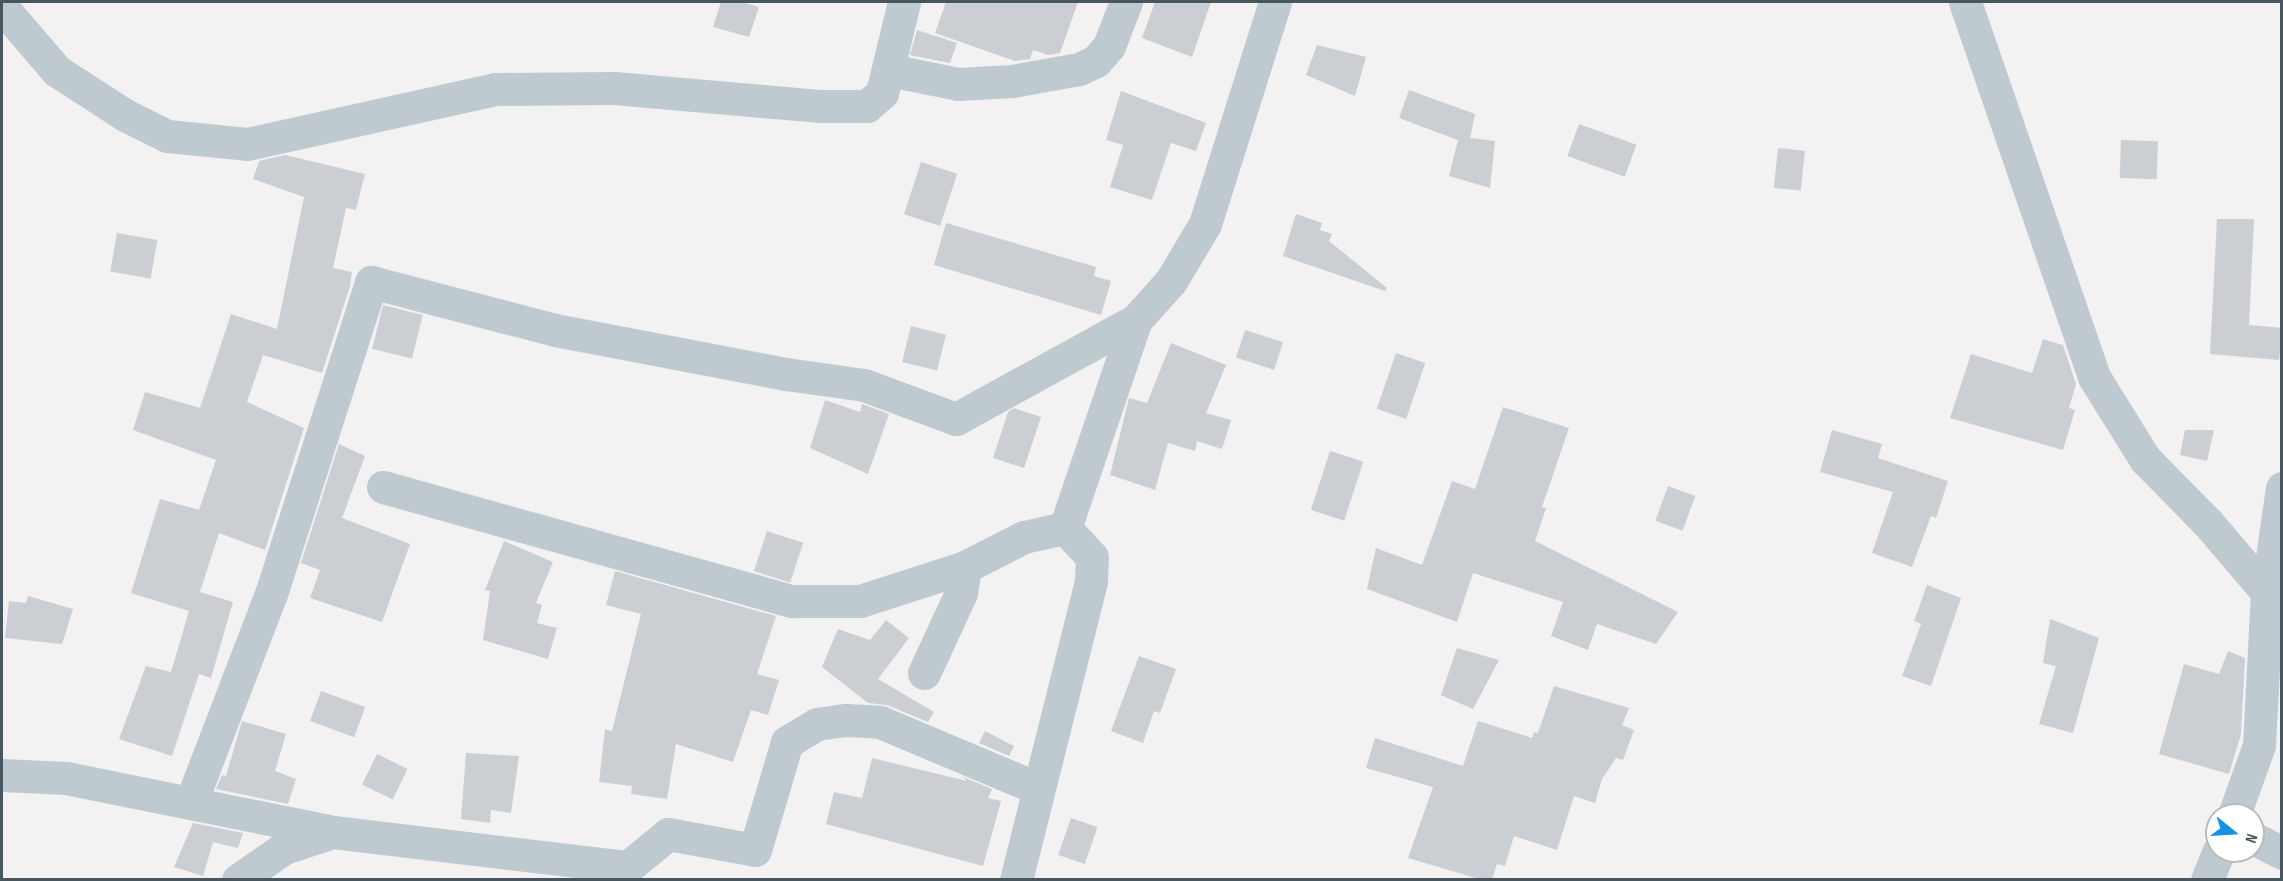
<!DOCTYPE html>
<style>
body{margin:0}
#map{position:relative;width:2283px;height:881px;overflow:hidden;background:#f3f1f1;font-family:"Sofia Sans Condensed",sans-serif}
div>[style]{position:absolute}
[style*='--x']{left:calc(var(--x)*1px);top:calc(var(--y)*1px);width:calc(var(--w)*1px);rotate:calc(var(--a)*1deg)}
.building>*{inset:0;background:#cbcfd3;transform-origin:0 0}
.minor>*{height:33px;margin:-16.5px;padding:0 16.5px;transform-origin:16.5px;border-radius:16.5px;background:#becad0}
span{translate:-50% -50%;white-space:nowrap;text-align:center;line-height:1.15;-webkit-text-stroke:5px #fff;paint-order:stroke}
.frame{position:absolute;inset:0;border:3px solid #48575f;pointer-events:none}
.north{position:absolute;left:2205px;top:803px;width:60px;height:60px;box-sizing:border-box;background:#fff;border:2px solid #b6bcbf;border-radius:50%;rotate:108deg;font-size:16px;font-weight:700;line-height:24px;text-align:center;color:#48575f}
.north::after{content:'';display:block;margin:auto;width:21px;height:27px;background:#158fe8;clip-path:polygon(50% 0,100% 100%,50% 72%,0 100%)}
</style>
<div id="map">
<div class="building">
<div style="clip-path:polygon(721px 2px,742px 2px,759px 7px,749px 37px,713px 27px)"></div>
<div style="clip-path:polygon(946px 2px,1078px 2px,1060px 53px,1048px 55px,1033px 50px,1030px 59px,1015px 61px,935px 33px)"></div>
<div style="clip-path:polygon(1155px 2px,1211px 2px,1192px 57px,1142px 38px)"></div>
<div style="clip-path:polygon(917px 30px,957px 43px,950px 63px,910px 55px)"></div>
<div style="clip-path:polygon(1317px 45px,1366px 57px,1355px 96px,1306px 75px)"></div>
<div style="clip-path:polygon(1409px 90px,1475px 114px,1470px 138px,1495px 141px,1490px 188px,1449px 176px,1458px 140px,1399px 118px)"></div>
<div style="clip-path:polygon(1121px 91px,1206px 123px,1196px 151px,1171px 143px,1152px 200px,1110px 187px,1123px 145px,1106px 140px)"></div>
<div style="left:1579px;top:124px;width:61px;height:34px;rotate:20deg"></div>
<div style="left:2121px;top:140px;width:37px;height:38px;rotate:2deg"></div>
<div style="left:1778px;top:148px;width:27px;height:40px;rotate:6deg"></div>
<div style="clip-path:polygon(285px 155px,365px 174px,356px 210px,346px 208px,333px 268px,352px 272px,350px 286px,322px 373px,263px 355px,247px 402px,304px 428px,265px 550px,219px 533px,200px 592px,233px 602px,211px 678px,199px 674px,172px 756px,119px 739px,146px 666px,171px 672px,189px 611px,131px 593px,160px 499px,199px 510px,216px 460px,133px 430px,145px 392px,200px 408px,231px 314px,277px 329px,304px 197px,253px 179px,259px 161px)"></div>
<div style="left:921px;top:162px;width:38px;height:55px;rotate:18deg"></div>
<div style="clip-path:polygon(1296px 214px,1322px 223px,1320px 230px,1332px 234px,1329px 241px,1387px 288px,1385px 291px,1283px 256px)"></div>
<div style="clip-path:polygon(2217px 219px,2254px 219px,2249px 325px,2282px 328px,2279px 360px,2210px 354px)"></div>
<div style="clip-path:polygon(946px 223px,1096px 267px,1094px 276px,1111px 281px,1101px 315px,934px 265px)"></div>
<div style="left:117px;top:233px;width:41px;height:39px;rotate:10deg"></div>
<div style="left:383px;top:305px;width:41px;height:45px;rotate:14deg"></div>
<div style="left:911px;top:326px;width:36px;height:37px;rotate:14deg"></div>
<div style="left:1245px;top:330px;width:40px;height:29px;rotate:18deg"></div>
<div style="clip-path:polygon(2043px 339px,2063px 345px,2076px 384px,2069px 408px,2075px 410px,2063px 450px,1950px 418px,1971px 354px,2032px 373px)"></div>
<div style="clip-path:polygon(1171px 343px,1226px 365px,1206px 413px,1231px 420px,1222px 449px,1197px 441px,1195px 451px,1168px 443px,1155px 490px,1110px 475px,1129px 398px,1147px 403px)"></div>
<div style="left:1396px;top:353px;width:31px;height:59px;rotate:19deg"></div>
<div style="clip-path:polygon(825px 400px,860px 412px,862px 404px,889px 414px,868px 474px,810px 448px)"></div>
<div style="clip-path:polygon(1503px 407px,1569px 428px,1542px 507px,1546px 508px,1535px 541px,1678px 612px,1656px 644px,1597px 624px,1588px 650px,1551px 636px,1563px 602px,1473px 573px,1457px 622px,1367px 589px,1376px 548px,1422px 565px,1452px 481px,1475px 489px)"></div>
<div style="clip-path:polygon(1014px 408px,1041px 417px,1024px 468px,993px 458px,1008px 412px)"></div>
<div style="clip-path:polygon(1832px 430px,1882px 444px,1878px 458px,1948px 481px,1936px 518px,1931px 516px,1912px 567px,1872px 553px,1893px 492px,1820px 472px)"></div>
<div style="clip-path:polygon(2185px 430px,2214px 430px,2207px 461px,2180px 455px)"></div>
<div style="clip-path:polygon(339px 444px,365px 456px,342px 518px,410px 544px,382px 622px,310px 598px,320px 570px,301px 563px)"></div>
<div style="left:1330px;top:451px;width:35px;height:62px;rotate:18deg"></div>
<div style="left:1668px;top:486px;width:29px;height:37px;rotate:20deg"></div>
<div style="left:767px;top:531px;width:38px;height:42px;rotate:18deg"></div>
<div style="clip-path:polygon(504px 541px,553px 562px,536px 603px,542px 605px,537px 623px,557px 628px,548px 659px,483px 640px,490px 591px,485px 590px)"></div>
<div style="clip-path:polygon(615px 571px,776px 616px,757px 674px,779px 680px,768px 715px,751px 710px,733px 762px,676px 744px,667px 799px,631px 794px,632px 786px,599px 782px,605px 729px,612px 731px,641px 614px,606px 605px)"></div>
<div style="clip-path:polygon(1927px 585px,1961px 598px,1931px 686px,1902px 676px,1921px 624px,1914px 621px)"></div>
<div style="clip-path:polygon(28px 596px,73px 609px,62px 644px,5px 638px,9px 601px,26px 603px)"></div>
<div style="clip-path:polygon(2050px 619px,2099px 638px,2073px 733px,2039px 724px,2056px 666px,2043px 663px)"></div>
<div style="clip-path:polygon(886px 620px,909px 638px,878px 679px,934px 712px,928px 722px,887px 705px,868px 703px,822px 667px,838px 629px,870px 640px)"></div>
<div style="clip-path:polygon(1457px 648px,1499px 660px,1473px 709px,1441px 695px)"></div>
<div style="clip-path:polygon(2228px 651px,2245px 658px,2241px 734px,2229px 774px,2159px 754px,2184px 664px,2219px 674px)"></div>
<div style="clip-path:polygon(1139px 656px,1176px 669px,1160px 713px,1154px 711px,1143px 743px,1111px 731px)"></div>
<div style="clip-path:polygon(1554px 686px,1629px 708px,1622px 725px,1634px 730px,1623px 760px,1616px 758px,1602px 779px,1595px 803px,1574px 796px,1557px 850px,1514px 836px,1505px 866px,1497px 864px,1492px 879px,1479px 879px,1408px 858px,1433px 787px,1366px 768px,1375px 738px,1463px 766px,1478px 721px,1532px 738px,1534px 732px,1538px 733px)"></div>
<div style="left:321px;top:691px;width:47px;height:32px;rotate:20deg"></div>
<div style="clip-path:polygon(242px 721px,286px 734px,275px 771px,296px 779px,288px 804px,216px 789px,222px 775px,226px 776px)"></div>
<div style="clip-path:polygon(985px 731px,1014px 746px,1009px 756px,979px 743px)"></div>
<div style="clip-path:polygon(466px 753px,519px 756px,511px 813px,491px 810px,490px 823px,461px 819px)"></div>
<div style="left:377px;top:754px;width:34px;height:34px;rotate:26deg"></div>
<div style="clip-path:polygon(872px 758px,967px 781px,963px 777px,992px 789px,988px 798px,1001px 801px,983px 866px,826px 824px,834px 792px,862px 798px)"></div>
<div style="left:1071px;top:818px;width:28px;height:39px;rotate:19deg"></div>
<div style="clip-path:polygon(193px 823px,243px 833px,238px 848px,213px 842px,203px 876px,174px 867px)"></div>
</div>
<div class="minor">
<div style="--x:1965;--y:2;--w:397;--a:71"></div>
<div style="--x:2094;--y:377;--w:97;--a:58.1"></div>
<div style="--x:2145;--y:459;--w:90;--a:45.5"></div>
<div style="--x:2208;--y:523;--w:91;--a:49.5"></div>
<div style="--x:2;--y:7;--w:84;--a:49.3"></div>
<div style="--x:57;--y:71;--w:81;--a:32.9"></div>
<div style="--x:125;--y:115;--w:47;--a:26.6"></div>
<div style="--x:167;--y:136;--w:80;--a:5.7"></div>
<div style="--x:247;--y:144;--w:254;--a:-12.5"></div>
<div style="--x:495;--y:89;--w:119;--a:-0.5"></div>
<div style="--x:614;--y:88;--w:208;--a:5"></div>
<div style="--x:821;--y:106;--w:46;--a:0"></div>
<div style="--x:867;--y:106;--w:20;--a:-41"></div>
<div style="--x:882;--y:93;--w:94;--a:-76.4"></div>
<div style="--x:889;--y:70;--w:70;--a:11.5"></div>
<div style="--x:958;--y:84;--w:54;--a:-3.2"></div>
<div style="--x:1012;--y:81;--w:68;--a:-10.2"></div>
<div style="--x:1079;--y:69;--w:19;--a:-25"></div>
<div style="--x:1096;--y:61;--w:20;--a:-49"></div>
<div style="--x:1109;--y:46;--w:47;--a:-68.9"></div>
<div style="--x:383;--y:487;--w:425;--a:15.6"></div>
<div style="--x:792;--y:601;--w:68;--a:0"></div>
<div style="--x:860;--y:601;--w:110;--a:-17.9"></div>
<div style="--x:965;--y:567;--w:66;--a:-27"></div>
<div style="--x:1024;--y:537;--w:42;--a:-12.4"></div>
<div style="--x:924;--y:673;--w:88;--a:-65.2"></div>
<div style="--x:961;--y:593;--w:26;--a:-81"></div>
<div style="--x:2;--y:775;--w:64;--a:2.7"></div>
<div style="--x:66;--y:778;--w:268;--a:11.4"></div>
<div style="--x:191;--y:802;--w:223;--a:-69"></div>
<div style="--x:271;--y:594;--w:328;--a:-72.2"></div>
<div style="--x:371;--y:282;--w:190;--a:14.6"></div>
<div style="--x:555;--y:330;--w:235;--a:10.8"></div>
<div style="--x:786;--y:374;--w:79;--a:8"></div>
<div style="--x:864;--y:385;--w:98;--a:20.3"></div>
<div style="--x:956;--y:419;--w:205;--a:-28.8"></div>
<div style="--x:2234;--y:815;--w:74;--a:-70.3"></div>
<div style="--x:2259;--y:745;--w:153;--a:-87"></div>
<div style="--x:2267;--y:592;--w:105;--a:-81.8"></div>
<div style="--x:2253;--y:838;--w:33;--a:27"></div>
<div style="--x:238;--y:880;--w:56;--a:-34.8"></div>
<div style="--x:284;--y:848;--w:52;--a:-18.1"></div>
<div style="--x:333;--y:832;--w:297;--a:6.8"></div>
<div style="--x:628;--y:867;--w:52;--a:-39.5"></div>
<div style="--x:668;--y:834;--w:88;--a:10.4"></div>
<div style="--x:755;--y:850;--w:113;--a:-73.5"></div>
<div style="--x:787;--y:742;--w:35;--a:-31"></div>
<div style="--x:817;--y:724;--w:29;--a:-8"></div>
<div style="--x:846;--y:720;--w:34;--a:3"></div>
<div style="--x:880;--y:722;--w:170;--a:22.8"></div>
<div style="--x:1016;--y:880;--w:308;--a:-75.9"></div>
<div style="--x:1091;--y:581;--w:24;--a:-88"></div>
<div style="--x:1092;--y:557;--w:40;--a:-133"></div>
<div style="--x:1065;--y:528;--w:220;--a:-71.2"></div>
<div style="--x:1136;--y:320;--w:52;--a:-48.1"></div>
<div style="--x:1171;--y:281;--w:66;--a:-59.2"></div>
<div style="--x:1205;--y:224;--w:233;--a:-72.5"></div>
<div style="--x:2207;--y:880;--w:31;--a:-68"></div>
</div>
<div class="frame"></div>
<div class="north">N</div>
</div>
